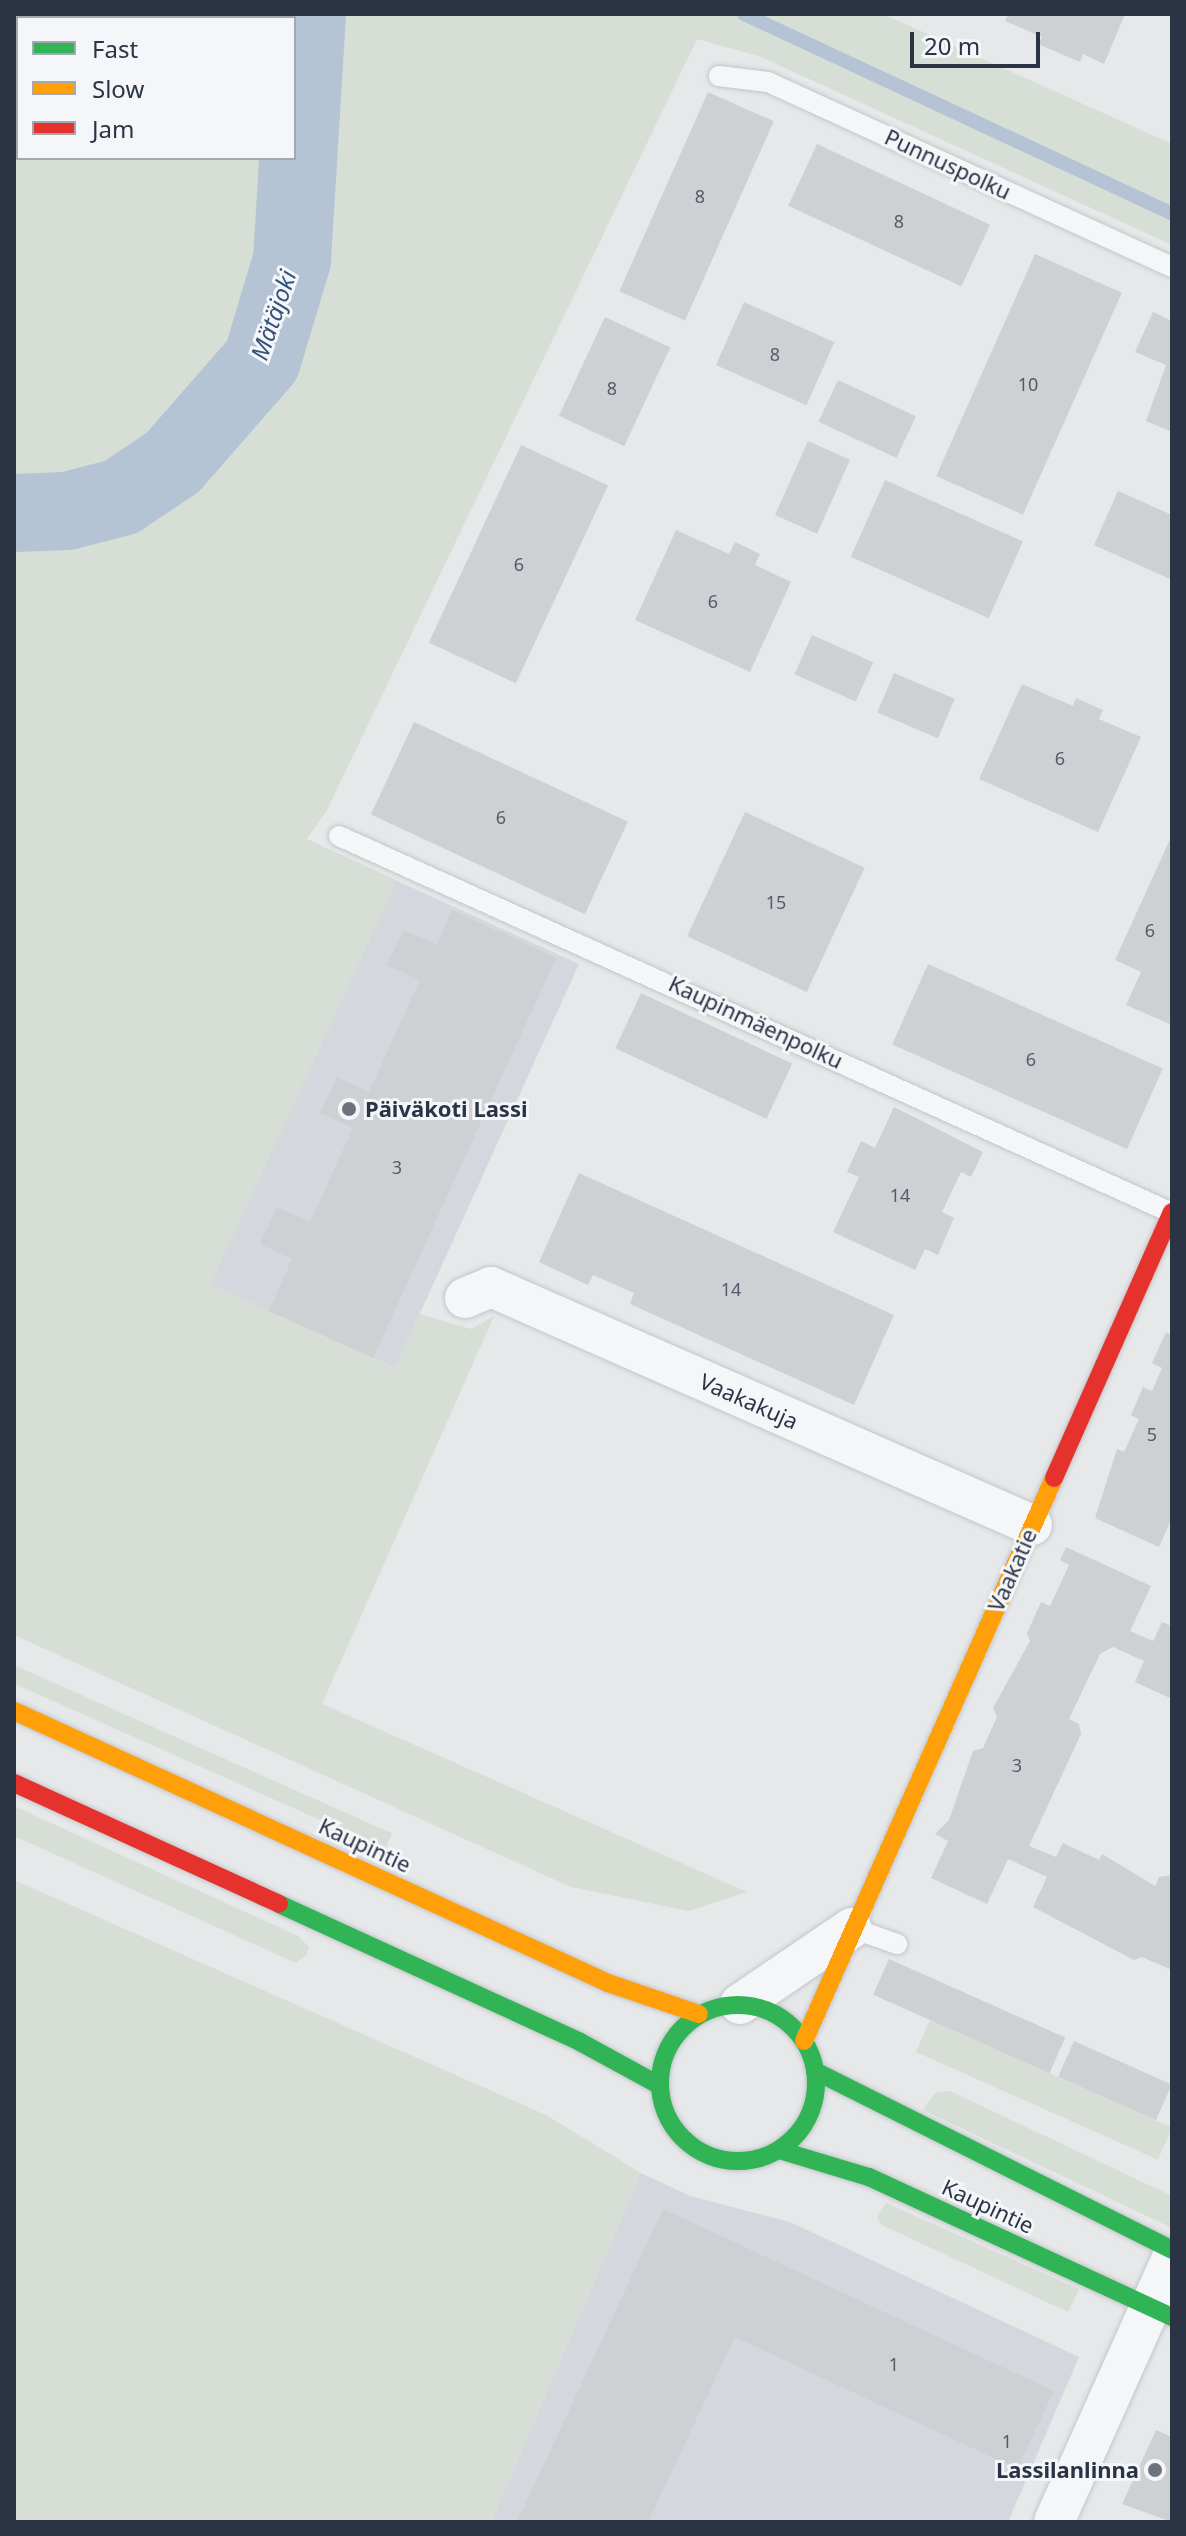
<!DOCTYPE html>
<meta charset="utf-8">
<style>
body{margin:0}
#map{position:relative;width:1186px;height:2536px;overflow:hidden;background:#e6e8ea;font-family:"Noto Sans",sans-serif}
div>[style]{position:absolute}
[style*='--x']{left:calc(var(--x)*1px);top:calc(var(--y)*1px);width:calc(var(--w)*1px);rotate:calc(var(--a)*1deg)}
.built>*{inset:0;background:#d4d7dd}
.green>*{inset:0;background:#d6ded6;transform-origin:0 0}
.stream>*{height:14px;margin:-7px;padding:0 7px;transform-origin:7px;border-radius:7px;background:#b4c4d5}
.river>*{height:78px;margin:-39px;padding:0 39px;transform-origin:39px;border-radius:39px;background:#b4c4d5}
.building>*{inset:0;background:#ced0d3;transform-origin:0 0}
.roads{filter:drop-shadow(0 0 2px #c4c6c8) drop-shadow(0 0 2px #c4c6c8)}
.lane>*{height:20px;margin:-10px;padding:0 10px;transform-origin:10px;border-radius:10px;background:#f5f6f7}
.street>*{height:40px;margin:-20px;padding:0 20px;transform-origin:20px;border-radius:20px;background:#f5f6f7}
.fast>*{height:18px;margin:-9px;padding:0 9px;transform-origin:9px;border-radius:9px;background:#30b455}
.fast>.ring{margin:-9px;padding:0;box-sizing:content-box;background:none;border:18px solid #30b455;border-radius:50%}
.slow>*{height:18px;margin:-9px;padding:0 9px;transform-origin:9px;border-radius:9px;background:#ff9f0a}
.jam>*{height:18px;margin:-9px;padding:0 9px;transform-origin:9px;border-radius:9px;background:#e5322d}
.dots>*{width:22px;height:22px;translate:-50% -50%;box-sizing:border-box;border:4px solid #f4f6f9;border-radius:50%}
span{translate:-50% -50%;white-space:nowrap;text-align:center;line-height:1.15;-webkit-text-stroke:6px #f4f6f9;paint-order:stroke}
.number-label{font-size:18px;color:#545c69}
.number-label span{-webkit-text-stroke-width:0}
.street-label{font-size:22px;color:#2b3445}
.poi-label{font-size:22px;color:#2b3445;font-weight:700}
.left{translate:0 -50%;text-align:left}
.right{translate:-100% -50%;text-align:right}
.water-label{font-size:24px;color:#34527a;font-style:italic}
.frame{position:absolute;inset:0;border:16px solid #2b3445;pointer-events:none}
.legend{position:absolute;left:16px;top:16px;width:280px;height:144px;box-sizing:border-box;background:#f4f6f9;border:2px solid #a4a8b1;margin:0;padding:10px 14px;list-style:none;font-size:24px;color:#2b3445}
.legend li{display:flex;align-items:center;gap:16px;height:40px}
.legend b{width:40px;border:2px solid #a4a8b1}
.scale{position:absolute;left:910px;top:32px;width:130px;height:36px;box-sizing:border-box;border:4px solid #2b3445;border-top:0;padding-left:10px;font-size:24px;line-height:28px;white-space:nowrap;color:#2b3445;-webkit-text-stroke:6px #f4f6f9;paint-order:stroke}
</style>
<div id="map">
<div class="built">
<div style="clip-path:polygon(306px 839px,579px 964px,395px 1368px,211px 1285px)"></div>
<div style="clip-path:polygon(641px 2173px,690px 2196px,790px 2222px,1079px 2357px,1008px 2522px,491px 2522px)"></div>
</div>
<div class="green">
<div style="clip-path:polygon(evenodd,14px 14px,883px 14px,1172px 144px,1172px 245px,761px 57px,697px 39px,327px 810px,307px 839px,397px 881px,211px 1284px,394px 1368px,419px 1314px,471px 1329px,494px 1316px,322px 1704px,747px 1892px,689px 1911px,571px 1887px,14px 1635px,14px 14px,18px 18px,294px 18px,294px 158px,18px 158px,18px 18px)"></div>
<div style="left:14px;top:1665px;width:414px;height:17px;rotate:24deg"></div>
<div style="clip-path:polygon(14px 1806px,298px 1936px,309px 1947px,307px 1954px,296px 1963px,14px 1836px)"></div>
<div style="clip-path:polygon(14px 1880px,546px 2115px,641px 2173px,491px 2522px,14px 2522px)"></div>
<div style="left:930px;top:2020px;width:265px;height:35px;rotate:24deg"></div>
<div style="clip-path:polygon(950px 2091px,1172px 2196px,1172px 2228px,923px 2110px,935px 2093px)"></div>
<div style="clip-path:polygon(886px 2203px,1079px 2289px,1068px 2312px,882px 2225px,877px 2218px)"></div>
</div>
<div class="stream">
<div style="--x:744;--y:14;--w:472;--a:25"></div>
</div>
<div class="river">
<div style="--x:14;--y:513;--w:53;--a:-2.2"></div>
<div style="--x:67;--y:511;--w:56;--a:-14.5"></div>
<div style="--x:121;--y:497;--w:63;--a:-33.9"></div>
<div style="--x:173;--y:462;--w:135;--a:-48.9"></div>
<div style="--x:262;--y:360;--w:104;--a:-73.3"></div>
<div style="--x:292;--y:260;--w:246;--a:-86.5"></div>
</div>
<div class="building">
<div style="clip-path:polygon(1009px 14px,1125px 14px,1104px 64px,1083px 54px,1080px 62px,1038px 44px,1042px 37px,1005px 21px)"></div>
<div style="left:708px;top:92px;width:72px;height:218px;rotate:24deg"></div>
<div style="left:817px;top:144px;width:191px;height:68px;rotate:25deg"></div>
<div style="left:1035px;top:254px;width:95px;height:243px;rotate:24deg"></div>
<div style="left:744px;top:302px;width:99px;height:69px;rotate:24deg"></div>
<div style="clip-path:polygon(1153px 312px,1172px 321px,1172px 432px,1146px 421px,1166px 365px,1135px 352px)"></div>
<div style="left:605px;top:317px;width:72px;height:109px;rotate:25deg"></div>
<div style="left:838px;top:380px;width:86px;height:46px;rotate:25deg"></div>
<div style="left:808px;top:441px;width:46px;height:81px;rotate:24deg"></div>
<div style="left:521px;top:445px;width:96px;height:218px;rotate:25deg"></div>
<div style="left:885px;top:480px;width:151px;height:84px;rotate:24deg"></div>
<div style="clip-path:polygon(1118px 491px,1172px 515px,1172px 580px,1094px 545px)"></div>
<div style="clip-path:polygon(676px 530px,729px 554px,735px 542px,760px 554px,755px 565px,791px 582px,750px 672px,635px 620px)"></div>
<div style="left:812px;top:635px;width:67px;height:43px;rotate:24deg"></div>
<div style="left:894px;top:673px;width:66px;height:43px;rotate:23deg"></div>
<div style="clip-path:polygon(1022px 684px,1073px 706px,1076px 698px,1103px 710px,1099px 719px,1141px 737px,1098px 832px,979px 779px)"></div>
<div style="left:414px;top:722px;width:236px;height:102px;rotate:25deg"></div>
<div style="left:745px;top:812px;width:132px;height:137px;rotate:25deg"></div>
<div style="clip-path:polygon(1172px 835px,1172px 1025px,1126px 1005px,1141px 972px,1115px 960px)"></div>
<div style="clip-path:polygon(452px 910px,556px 958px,373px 1358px,269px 1311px,292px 1259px,260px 1244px,277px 1207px,310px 1222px,353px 1128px,320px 1113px,337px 1077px,369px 1092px,420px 980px,387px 965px,404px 930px,437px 945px)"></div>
<div style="left:928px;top:964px;width:257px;height:88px;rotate:24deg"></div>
<div style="left:641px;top:993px;width:167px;height:61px;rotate:25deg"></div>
<div style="clip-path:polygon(894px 1107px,983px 1152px,971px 1177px,961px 1172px,942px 1212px,954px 1218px,938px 1255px,925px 1249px,915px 1270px,833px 1232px,859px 1177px,847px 1172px,861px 1141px,875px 1148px)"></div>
<div style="clip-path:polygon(579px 1173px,894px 1315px,854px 1405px,630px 1304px,634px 1293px,593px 1275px,588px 1285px,539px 1262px)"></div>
<div style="clip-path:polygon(1166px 1332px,1172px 1335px,1172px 1518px,1159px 1547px,1095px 1518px,1117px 1449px,1124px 1452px,1139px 1419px,1131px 1415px,1143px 1387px,1152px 1391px,1162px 1368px,1152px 1363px)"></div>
<div style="clip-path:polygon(1066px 1547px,1151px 1586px,1130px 1631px,1153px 1641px,1162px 1622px,1172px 1626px,1172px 1699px,1135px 1682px,1144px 1661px,1113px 1647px,1100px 1654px,1069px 1719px,1079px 1724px,1081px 1734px,1029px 1846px,1056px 1857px,1063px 1843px,1099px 1860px,1102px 1854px,1155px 1886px,1159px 1877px,1172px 1875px,1172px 1970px,1142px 1957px,1134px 1960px,1033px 1907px,1047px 1877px,1008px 1859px,987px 1904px,931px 1878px,948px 1841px,935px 1834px,949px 1820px,973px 1751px,983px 1748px,997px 1717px,993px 1708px,1030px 1641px,1027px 1633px,1041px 1602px,1050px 1606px,1069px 1565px,1060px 1560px)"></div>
<div style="left:889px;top:1959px;width:193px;height:39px;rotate:24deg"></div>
<div style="left:1074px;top:2041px;width:107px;height:39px;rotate:24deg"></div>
<div style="clip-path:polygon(663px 2209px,1054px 2391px,1017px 2469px,735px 2337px,648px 2522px,517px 2522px)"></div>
<div style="clip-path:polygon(1156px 2430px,1172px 2437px,1172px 2522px,1122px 2504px)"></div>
</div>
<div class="roads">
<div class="lane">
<div style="--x:719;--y:76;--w:49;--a:7"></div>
<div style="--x:768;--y:82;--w:444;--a:24.6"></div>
<div style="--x:339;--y:836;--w:914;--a:24.35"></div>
<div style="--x:852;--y:1928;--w:48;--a:19.6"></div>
</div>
<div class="street">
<div style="--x:465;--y:1298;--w:28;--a:-23"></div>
<div style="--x:491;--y:1287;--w:591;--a:23.75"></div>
<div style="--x:740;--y:2004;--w:135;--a:-34.2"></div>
<div style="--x:1054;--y:2522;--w:289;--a:-65.9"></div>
</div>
<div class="fast">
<div style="--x:279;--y:1904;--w:331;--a:24.6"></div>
<div style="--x:580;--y:2042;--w:90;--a:28.6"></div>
<div class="ring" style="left:660px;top:2005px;width:138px;height:138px"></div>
<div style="--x:815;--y:2071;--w:399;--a:26.6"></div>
<div style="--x:779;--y:2150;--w:94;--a:16.7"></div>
<div style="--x:869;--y:2177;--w:334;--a:24.8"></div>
</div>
<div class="slow">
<div style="--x:14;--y:1711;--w:653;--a:24.6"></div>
<div style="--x:608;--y:1983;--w:96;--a:18.8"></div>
<div style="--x:804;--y:2041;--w:616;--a:-66.06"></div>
</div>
<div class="jam">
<div style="--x:1054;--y:1478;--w:291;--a:-66.1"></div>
<div style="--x:14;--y:1783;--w:291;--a:24.5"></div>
</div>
</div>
<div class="dots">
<div style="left:349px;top:1109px;background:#6c737f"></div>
<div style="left:1155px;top:2470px;background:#6c737f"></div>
</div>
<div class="number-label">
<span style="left:700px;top:196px">8</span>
<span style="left:899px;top:221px">8</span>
<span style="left:775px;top:354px">8</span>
<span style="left:1028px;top:384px">10</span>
<span style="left:612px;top:388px">8</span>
<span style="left:519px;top:564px">6</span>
<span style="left:713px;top:601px">6</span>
<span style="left:1060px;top:758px">6</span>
<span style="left:501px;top:817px">6</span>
<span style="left:776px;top:902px">15</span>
<span style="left:1150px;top:930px">6</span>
<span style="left:1031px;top:1059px">6</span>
<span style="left:397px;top:1167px">3</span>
<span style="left:900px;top:1195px">14</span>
<span style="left:731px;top:1289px">14</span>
<span style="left:1152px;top:1434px">5</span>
<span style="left:1017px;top:1765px">3</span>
<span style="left:894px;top:2364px">1</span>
<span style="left:1007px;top:2441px">1</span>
</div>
<div class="street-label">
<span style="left:948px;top:164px;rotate:25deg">Punnuspolku</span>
<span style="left:756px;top:1022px;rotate:25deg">Kaupinmäenpolku</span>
<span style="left:749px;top:1401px;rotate:24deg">Vaakakuja</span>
<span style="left:1012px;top:1570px;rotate:-66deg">Vaakatie</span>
<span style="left:365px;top:1845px;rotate:25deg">Kaupintie</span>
<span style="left:988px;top:2206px;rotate:25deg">Kaupintie</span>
</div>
<div class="poi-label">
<span class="left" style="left:365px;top:1109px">Päiväkoti Lassi</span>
<span class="right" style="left:1139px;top:2470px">Lassilanlinna</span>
</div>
<div class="water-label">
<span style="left:273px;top:315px;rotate:-71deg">Mätäjoki</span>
</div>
<div class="frame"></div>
<ul class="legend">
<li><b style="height:10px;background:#30b455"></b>Fast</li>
<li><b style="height:10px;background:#ff9f0a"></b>Slow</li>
<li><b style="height:10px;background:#e5322d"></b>Jam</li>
</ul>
<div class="scale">20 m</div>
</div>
